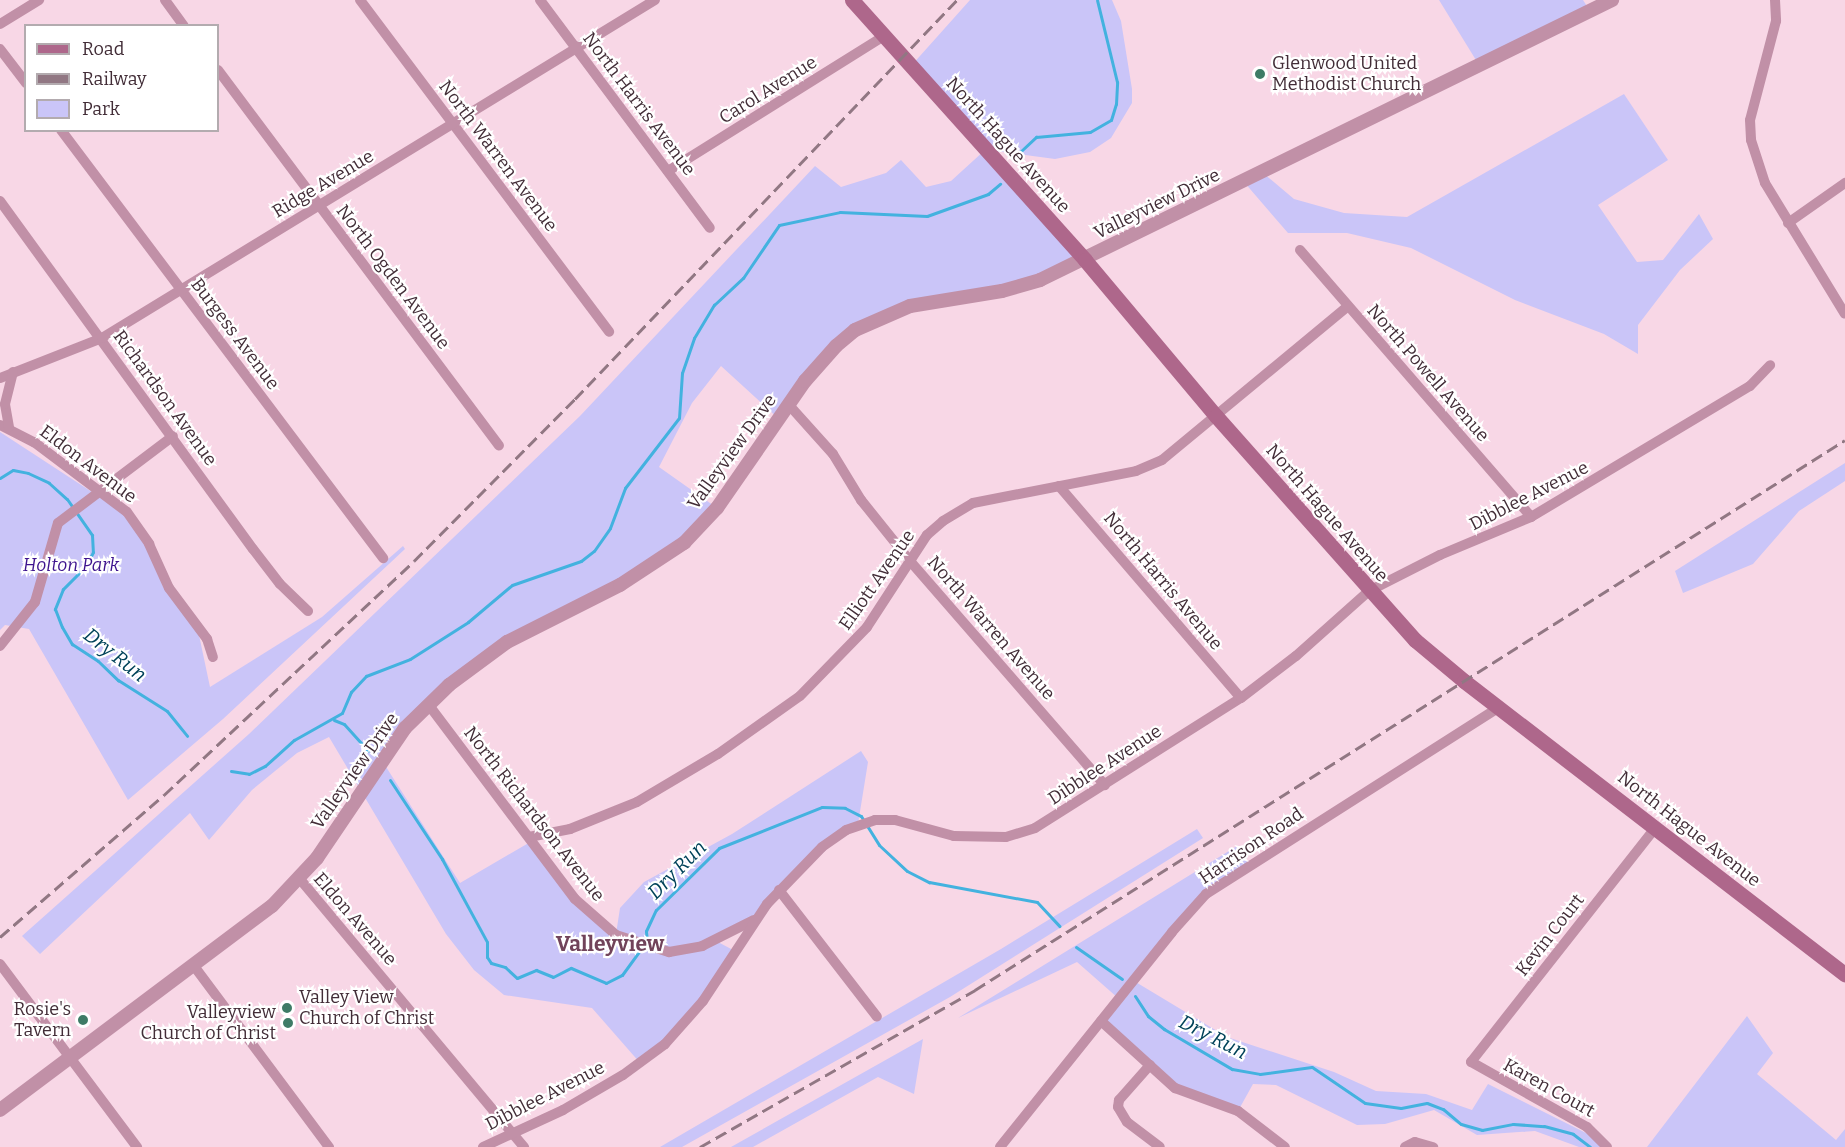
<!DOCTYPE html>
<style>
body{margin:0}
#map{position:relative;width:1845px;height:1147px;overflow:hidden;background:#f8d7e6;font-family:Bitter,serif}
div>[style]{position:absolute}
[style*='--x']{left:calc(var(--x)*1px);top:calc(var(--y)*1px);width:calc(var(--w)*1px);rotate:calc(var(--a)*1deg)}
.green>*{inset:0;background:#cac5f8}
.stream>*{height:3px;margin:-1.5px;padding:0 1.5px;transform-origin:1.5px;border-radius:1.5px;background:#43b2df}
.minor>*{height:10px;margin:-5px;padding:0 5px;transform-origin:5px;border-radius:5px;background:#c190a7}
.tertiary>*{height:14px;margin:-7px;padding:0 7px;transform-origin:7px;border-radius:7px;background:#c190a7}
.secondary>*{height:15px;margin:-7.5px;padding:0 7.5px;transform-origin:7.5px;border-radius:7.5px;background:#ae678b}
.rail>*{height:3px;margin-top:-1.5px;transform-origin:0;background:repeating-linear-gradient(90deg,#917783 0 12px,transparent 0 18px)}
.dots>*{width:16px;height:16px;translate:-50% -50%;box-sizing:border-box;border:3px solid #fff;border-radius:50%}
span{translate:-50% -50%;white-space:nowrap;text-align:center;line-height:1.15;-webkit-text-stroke:4.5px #fff;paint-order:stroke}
.poi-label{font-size:18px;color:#422d37}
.left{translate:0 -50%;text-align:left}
.right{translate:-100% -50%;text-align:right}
.street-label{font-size:18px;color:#422d37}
.park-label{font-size:18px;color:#3e148e;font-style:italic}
.water-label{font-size:20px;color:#004259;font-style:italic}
.quarter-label{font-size:21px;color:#71435a;font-weight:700}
.legend{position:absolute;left:24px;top:24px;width:195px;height:108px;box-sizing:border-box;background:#fff;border:2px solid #b3abaf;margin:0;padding:8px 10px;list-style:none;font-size:18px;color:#422d37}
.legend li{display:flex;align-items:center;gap:12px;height:30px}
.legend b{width:30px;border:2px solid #b3abaf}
</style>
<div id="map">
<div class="green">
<div style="clip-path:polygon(970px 0,1112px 0,1121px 21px,1132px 89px,1132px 103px,1111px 138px,1090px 152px,1055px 159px,987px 150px,1085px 260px,1040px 280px,928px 303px,855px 330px,779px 419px,721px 366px,692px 403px,659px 467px,717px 508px,684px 543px,489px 654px,381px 759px,460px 883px,532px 841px,575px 899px,616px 934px,620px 908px,644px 882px,732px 834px,861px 751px,868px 762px,858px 824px,846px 830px,755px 920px,716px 941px,735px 951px,703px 1001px,641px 1064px,592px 1008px,504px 995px,474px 970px,446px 934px,329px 737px,297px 753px,252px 790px,209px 840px,190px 813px,40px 954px,22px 936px,249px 734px,580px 416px,815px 166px,841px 187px,886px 173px,901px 160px,926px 187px,951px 181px,985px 150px,911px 66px)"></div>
<div style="clip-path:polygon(1439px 0,1583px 0,1590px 11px,1479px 65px)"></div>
<div style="clip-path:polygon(1624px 94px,1668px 160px,1598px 205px,1637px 262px,1663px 260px,1699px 214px,1713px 239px,1680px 270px,1638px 325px,1638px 354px,1604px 334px,1515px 300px,1411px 248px,1347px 233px,1288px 233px,1244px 182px,1263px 173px,1294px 199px,1344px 213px,1407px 217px)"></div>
<div style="clip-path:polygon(0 432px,118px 509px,141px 536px,163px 586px,199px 635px,210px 687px,322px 617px,403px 546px,405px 549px,223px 719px,128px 800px,29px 629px,5px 625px,0 630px)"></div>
<div style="clip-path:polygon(1845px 463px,1845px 481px,1799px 511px,1753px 564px,1683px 593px,1675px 571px)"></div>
<div style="clip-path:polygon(1197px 829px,1203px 838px,950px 997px,682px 1147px,660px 1147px,1001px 949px)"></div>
<div style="clip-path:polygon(1237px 846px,1249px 865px,1206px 894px,1134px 981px,1227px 1037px,1334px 1072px,1376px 1091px,1426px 1094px,1472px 1110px,1488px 1084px,1586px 1133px,1604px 1147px,1579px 1147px,1535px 1131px,1477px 1135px,1434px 1110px,1385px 1124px,1357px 1125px,1276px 1085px,1253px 1084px,1238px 1111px,1182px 1091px,1101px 1021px,1118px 998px,1077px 962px,958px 1018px)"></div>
<div style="clip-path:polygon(1747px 1016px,1773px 1053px,1757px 1074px,1836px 1140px,1845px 1129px,1845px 1147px,1647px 1147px)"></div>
<div style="clip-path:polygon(923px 1039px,914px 1094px,878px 1077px,753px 1147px,731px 1147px)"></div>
</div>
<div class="stream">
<div style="--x:1018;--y:161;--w:10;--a:-73"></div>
<div style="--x:1021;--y:151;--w:21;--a:-43"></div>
<div style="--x:1036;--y:137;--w:54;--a:-5.3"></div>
<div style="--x:1090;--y:132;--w:24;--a:-30"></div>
<div style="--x:1111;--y:120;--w:17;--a:-73"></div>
<div style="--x:1116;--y:104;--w:22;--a:-87"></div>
<div style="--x:1117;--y:82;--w:84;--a:-103.7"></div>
<div style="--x:0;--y:478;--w:15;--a:-32"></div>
<div style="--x:13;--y:470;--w:15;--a:11"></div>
<div style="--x:28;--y:473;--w:23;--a:25"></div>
<div style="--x:49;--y:483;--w:24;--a:42"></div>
<div style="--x:67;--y:499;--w:44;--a:55.2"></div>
<div style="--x:92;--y:535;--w:17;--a:87"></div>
<div style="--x:93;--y:552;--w:16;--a:117"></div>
<div style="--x:86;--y:566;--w:33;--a:135"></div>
<div style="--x:63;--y:589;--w:22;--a:112"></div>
<div style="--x:55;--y:609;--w:19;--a:69"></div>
<div style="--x:62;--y:627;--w:20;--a:60"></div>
<div style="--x:72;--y:644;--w:31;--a:33"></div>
<div style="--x:98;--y:661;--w:28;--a:44"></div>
<div style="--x:118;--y:680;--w:58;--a:32.3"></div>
<div style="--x:167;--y:711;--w:32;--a:51"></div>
<div style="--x:334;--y:720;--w:11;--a:22"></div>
<div style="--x:344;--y:724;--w:36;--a:48"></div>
<div style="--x:231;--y:771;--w:18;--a:9"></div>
<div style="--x:249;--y:774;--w:18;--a:-27"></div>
<div style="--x:265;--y:766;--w:39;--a:-42"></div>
<div style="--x:294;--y:740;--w:55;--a:-29.4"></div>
<div style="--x:342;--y:713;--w:23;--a:-67"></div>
<div style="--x:351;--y:692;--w:22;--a:-47"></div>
<div style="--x:366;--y:676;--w:47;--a:-21.1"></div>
<div style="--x:410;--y:659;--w:69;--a:-32.5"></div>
<div style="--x:468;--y:622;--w:57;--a:-40.1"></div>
<div style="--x:512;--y:585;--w:73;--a:-19.2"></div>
<div style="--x:581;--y:561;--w:16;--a:-38"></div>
<div style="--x:594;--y:551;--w:28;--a:-55"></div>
<div style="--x:610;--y:528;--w:43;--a:-69.4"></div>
<div style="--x:625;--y:488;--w:88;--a:-52.4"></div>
<div style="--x:679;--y:418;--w:45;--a:-86.2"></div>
<div style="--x:682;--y:373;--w:37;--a:-71"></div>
<div style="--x:694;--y:338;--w:39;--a:-59"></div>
<div style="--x:714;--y:305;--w:40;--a:-43"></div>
<div style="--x:743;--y:278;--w:64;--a:-55.8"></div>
<div style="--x:779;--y:225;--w:62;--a:-12"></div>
<div style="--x:840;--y:212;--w:87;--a:2.6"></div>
<div style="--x:927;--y:216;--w:65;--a:-19.8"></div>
<div style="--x:988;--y:194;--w:16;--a:-40"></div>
<div style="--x:390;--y:780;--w:95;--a:56.6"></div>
<div style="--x:442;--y:859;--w:94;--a:61.5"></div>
<div style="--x:487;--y:942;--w:15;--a:90"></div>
<div style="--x:487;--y:957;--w:7;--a:56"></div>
<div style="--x:491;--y:963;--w:15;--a:16"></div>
<div style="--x:505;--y:967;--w:16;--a:43"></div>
<div style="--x:517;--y:978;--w:21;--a:-23"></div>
<div style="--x:536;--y:970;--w:18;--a:22"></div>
<div style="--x:553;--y:977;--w:20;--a:-27"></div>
<div style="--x:571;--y:968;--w:38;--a:23"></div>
<div style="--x:606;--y:983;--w:18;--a:-27"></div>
<div style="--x:622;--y:975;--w:36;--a:-54"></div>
<div style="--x:647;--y:941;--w:10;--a:-96"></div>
<div style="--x:646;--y:931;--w:23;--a:-65"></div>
<div style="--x:656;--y:910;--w:88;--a:-44.5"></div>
<div style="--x:719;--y:848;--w:111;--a:-21.7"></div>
<div style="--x:822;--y:807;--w:23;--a:2"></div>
<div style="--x:845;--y:808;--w:18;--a:27"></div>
<div style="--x:861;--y:816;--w:34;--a:58"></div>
<div style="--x:879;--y:845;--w:38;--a:43"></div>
<div style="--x:907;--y:871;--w:25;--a:27"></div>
<div style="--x:929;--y:882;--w:110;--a:10.5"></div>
<div style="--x:1037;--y:902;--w:33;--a:47"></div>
<div style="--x:1076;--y:947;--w:56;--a:34.8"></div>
<div style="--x:1135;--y:996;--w:24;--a:57"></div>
<div style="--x:1148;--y:1016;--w:21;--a:39"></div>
<div style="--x:1164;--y:1029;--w:79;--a:30.5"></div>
<div style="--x:1232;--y:1069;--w:28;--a:10"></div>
<div style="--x:1260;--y:1074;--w:52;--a:-7.7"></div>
<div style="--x:1312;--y:1067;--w:64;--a:34.2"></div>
<div style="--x:1365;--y:1103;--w:36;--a:8"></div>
<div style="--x:1401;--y:1108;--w:26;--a:-11"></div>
<div style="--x:1427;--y:1103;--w:17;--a:21"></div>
<div style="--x:1443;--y:1109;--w:23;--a:40"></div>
<div style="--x:1461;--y:1124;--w:22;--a:16"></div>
<div style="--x:1482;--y:1130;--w:32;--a:-11"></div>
<div style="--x:1513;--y:1124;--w:31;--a:4"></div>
<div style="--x:1544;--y:1126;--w:30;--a:15"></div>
<div style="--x:1573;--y:1134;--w:21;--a:37"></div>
</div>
<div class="minor">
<div style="--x:165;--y:0;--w:32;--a:54"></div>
<div style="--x:360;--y:0;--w:415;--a:53.1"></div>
<div style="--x:540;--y:0;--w:284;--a:53.3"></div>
<div style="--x:1775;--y:0;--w:21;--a:87"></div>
<div style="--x:1776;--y:21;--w:102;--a:104.7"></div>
<div style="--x:1750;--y:120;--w:20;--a:87"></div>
<div style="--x:1751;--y:140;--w:45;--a:72"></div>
<div style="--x:1765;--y:183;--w:153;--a:58.6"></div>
<div style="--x:0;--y:24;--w:46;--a:-31.6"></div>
<div style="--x:0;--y:49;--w:43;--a:52.6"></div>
<div style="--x:218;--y:70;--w:469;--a:53.2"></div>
<div style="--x:61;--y:130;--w:536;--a:53.04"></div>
<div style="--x:668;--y:171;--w:255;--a:-32"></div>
<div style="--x:0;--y:201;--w:430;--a:54"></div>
<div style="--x:253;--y:549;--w:44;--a:52.4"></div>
<div style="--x:280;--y:584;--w:39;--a:44"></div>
<div style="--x:1788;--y:223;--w:70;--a:-35.1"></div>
<div style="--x:1300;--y:250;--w:353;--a:49.1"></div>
<div style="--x:0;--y:378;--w:110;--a:-21.4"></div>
<div style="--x:102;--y:338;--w:648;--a:-31.43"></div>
<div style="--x:789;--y:405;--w:66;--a:48.1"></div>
<div style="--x:833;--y:454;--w:54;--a:58.7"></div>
<div style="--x:861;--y:500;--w:78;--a:51.2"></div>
<div style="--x:910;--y:561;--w:297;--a:49"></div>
<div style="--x:0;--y:425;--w:38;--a:27"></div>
<div style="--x:34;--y:442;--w:116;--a:37"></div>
<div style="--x:127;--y:512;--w:39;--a:55"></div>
<div style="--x:149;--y:544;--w:48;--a:65.6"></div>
<div style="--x:169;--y:588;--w:64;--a:53.3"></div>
<div style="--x:207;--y:639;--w:19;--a:72"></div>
<div style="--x:9;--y:427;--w:23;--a:-100"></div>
<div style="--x:5;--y:404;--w:33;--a:-76"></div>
<div style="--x:1059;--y:486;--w:279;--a:49.4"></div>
<div style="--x:0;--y:646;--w:56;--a:-51.5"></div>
<div style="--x:35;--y:602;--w:82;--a:-73.8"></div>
<div style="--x:58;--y:523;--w:144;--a:-37.1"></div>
<div style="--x:428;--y:704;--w:244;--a:53"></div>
<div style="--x:575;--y:899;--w:55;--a:41.3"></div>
<div style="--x:616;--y:935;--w:56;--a:17.8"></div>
<div style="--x:669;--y:952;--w:34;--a:-10"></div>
<div style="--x:702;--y:946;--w:58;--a:-26.6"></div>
<div style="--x:529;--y:837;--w:42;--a:-11"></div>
<div style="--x:570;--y:829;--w:72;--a:-21.9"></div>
<div style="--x:637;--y:802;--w:94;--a:-30.7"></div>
<div style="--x:718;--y:754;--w:100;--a:-35.3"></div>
<div style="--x:800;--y:696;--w:96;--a:-45.8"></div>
<div style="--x:867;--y:627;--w:110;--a:-56.9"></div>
<div style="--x:927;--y:535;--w:21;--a:-41"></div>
<div style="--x:943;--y:521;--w:35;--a:-31"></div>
<div style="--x:973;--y:503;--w:166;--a:-11.1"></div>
<div style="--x:1136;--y:471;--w:28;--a:-23"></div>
<div style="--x:1162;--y:460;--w:241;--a:-39.6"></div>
<div style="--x:299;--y:878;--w:351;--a:50.1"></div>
<div style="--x:779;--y:890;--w:160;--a:52.3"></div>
<div style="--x:0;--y:964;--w:229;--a:53.2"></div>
<div style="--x:194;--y:966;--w:226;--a:53.3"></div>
<div style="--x:1101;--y:1021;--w:100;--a:42.2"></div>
<div style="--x:1175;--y:1088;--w:67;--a:20.1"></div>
<div style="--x:1238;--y:1111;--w:59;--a:37.5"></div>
<div style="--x:1150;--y:1065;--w:47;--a:131.5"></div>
<div style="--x:1119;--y:1100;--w:7;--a:98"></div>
<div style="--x:1118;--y:1107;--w:17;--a:59"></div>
<div style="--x:1127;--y:1122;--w:41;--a:37.1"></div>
<div style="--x:483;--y:1147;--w:88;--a:-24.8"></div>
<div style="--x:563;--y:1110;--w:69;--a:-30.3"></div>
<div style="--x:623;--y:1075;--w:52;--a:-36.4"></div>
<div style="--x:665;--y:1044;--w:57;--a:-48.5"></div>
<div style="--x:703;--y:1001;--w:116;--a:-56.6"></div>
<div style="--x:767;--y:904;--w:79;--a:-46"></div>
<div style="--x:822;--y:847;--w:29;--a:-35"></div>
<div style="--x:846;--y:830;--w:31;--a:-19"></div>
<div style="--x:875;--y:820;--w:20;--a:0"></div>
<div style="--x:895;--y:820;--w:61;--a:15.2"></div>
<div style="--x:954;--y:836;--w:52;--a:1.1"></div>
<div style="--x:1006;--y:837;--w:30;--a:-17"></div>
<div style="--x:1035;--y:828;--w:244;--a:-32.3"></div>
<div style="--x:1241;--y:698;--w:69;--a:-37.4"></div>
<div style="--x:1296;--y:656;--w:98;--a:-41.7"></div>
<div style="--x:1369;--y:591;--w:80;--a:-26.9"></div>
<div style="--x:1440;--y:555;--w:99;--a:-22.7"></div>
<div style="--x:1531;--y:517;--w:255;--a:-30.9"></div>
<div style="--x:1750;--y:386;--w:29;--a:-46"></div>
<div style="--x:1000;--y:1147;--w:275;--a:-51.3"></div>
<div style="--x:1172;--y:932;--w:51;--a:-48.2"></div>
<div style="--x:1206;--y:894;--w:348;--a:-32.5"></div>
<div style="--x:1405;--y:1147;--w:11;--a:-27"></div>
<div style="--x:1415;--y:1142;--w:19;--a:16"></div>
<div style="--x:1607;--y:1147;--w:28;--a:-135"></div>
<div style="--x:1587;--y:1127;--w:133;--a:-150.7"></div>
<div style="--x:1471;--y:1062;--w:298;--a:-51.8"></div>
</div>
<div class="tertiary">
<div style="--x:0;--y:1110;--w:340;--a:-36.9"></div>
<div style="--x:272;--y:906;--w:66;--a:-46.8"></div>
<div style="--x:317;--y:858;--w:157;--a:-55.9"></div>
<div style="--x:405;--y:728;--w:62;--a:-44.3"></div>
<div style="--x:449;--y:685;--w:72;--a:-36.6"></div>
<div style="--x:507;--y:642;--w:127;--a:-26.8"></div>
<div style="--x:620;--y:585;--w:77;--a:-33.3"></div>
<div style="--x:684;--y:543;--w:48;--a:-46.7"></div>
<div style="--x:717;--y:508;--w:155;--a:-55.3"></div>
<div style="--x:805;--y:381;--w:47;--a:-48.5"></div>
<div style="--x:836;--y:346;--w:25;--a:-40"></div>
<div style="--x:855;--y:330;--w:60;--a:-23.6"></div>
<div style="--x:910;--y:306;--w:93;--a:-9.3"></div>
<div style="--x:1002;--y:291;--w:40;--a:-16"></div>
<div style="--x:1040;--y:280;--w:637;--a:-26.08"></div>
</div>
<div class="secondary">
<div style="--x:852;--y:0;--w:349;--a:48.1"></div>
<div style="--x:1085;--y:260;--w:204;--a:50"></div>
<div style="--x:1216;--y:416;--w:300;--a:48.4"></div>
<div style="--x:1415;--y:640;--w:64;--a:39.9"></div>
<div style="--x:1464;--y:681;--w:481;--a:37.6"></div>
</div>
<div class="rail">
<div style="--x:0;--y:937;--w:217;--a:-40.9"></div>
<div style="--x:164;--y:795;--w:342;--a:-43.1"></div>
<div style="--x:414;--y:561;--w:228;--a:-45.2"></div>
<div style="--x:575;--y:399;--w:552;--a:-46.25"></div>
<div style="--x:700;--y:1147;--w:317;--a:-29.7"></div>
<div style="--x:975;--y:990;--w:1029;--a:-32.3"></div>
</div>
<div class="dots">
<div style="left:1260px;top:74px;background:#3e7b66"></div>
<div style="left:287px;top:1008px;background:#3e7b66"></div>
<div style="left:83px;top:1020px;background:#3e7b66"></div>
<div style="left:288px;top:1023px;background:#3e7b66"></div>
</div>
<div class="poi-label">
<span class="left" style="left:1272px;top:74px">Glenwood United<br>Methodist Church</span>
<span class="left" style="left:299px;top:1008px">Valley View<br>Church of Christ</span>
<span class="right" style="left:71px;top:1020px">Rosie's<br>Tavern</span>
<span class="right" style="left:276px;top:1023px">Valleyview<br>Church of Christ</span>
</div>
<div class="street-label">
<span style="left:768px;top:90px;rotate:-32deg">Carol Avenue</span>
<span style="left:639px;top:104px;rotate:53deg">North Harris Avenue</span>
<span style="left:1008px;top:145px;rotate:48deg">North Hague Avenue</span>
<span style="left:498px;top:156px;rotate:53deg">North Warren Avenue</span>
<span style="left:323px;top:184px;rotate:-31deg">Ridge Avenue</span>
<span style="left:1157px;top:204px;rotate:-26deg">Valleyview Drive</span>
<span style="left:393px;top:277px;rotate:53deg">North Ogden Avenue</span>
<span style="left:235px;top:334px;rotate:53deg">Burgess Avenue</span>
<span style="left:1428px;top:373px;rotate:49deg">North Powell Avenue</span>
<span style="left:165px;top:398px;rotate:54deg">Richardson Avenue</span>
<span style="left:732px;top:452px;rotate:-54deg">Valleyview Drive</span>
<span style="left:88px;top:464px;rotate:37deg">Eldon Avenue</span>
<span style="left:1529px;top:496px;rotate:-27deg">Dibblee Avenue</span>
<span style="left:1327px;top:513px;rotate:49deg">North Hague Avenue</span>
<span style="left:877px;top:580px;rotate:-55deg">Elliott Avenue</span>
<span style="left:1163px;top:581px;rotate:50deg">North Harris Avenue</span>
<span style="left:991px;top:628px;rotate:49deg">North Warren Avenue</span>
<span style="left:1105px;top:765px;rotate:-33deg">Dibblee Avenue</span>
<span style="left:355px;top:771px;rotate:-55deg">Valleyview Drive</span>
<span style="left:534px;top:814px;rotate:52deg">North Richardson Avenue</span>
<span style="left:1689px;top:829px;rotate:38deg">North Hague Avenue</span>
<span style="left:1251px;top:846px;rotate:-34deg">Harrison Road</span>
<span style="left:355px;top:919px;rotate:49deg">Eldon Avenue</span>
<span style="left:1550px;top:935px;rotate:-52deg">Kevin Court</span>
<span style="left:1549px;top:1088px;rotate:29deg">Karen Court</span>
<span style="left:545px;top:1096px;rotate:-27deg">Dibblee Avenue</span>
</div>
<div class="park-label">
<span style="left:71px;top:565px">Holton Park</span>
</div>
<div class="water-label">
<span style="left:115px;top:655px;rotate:38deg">Dry Run</span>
<span style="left:677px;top:870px;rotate:-45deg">Dry Run</span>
<span style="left:1213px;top:1037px;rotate:27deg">Dry Run</span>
</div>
<div class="quarter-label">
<span style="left:610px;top:944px">Valleyview</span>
</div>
<ul class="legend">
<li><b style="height:8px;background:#ae678b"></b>Road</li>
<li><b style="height:8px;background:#917783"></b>Railway</li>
<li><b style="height:16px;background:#cac5f8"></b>Park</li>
</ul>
</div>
